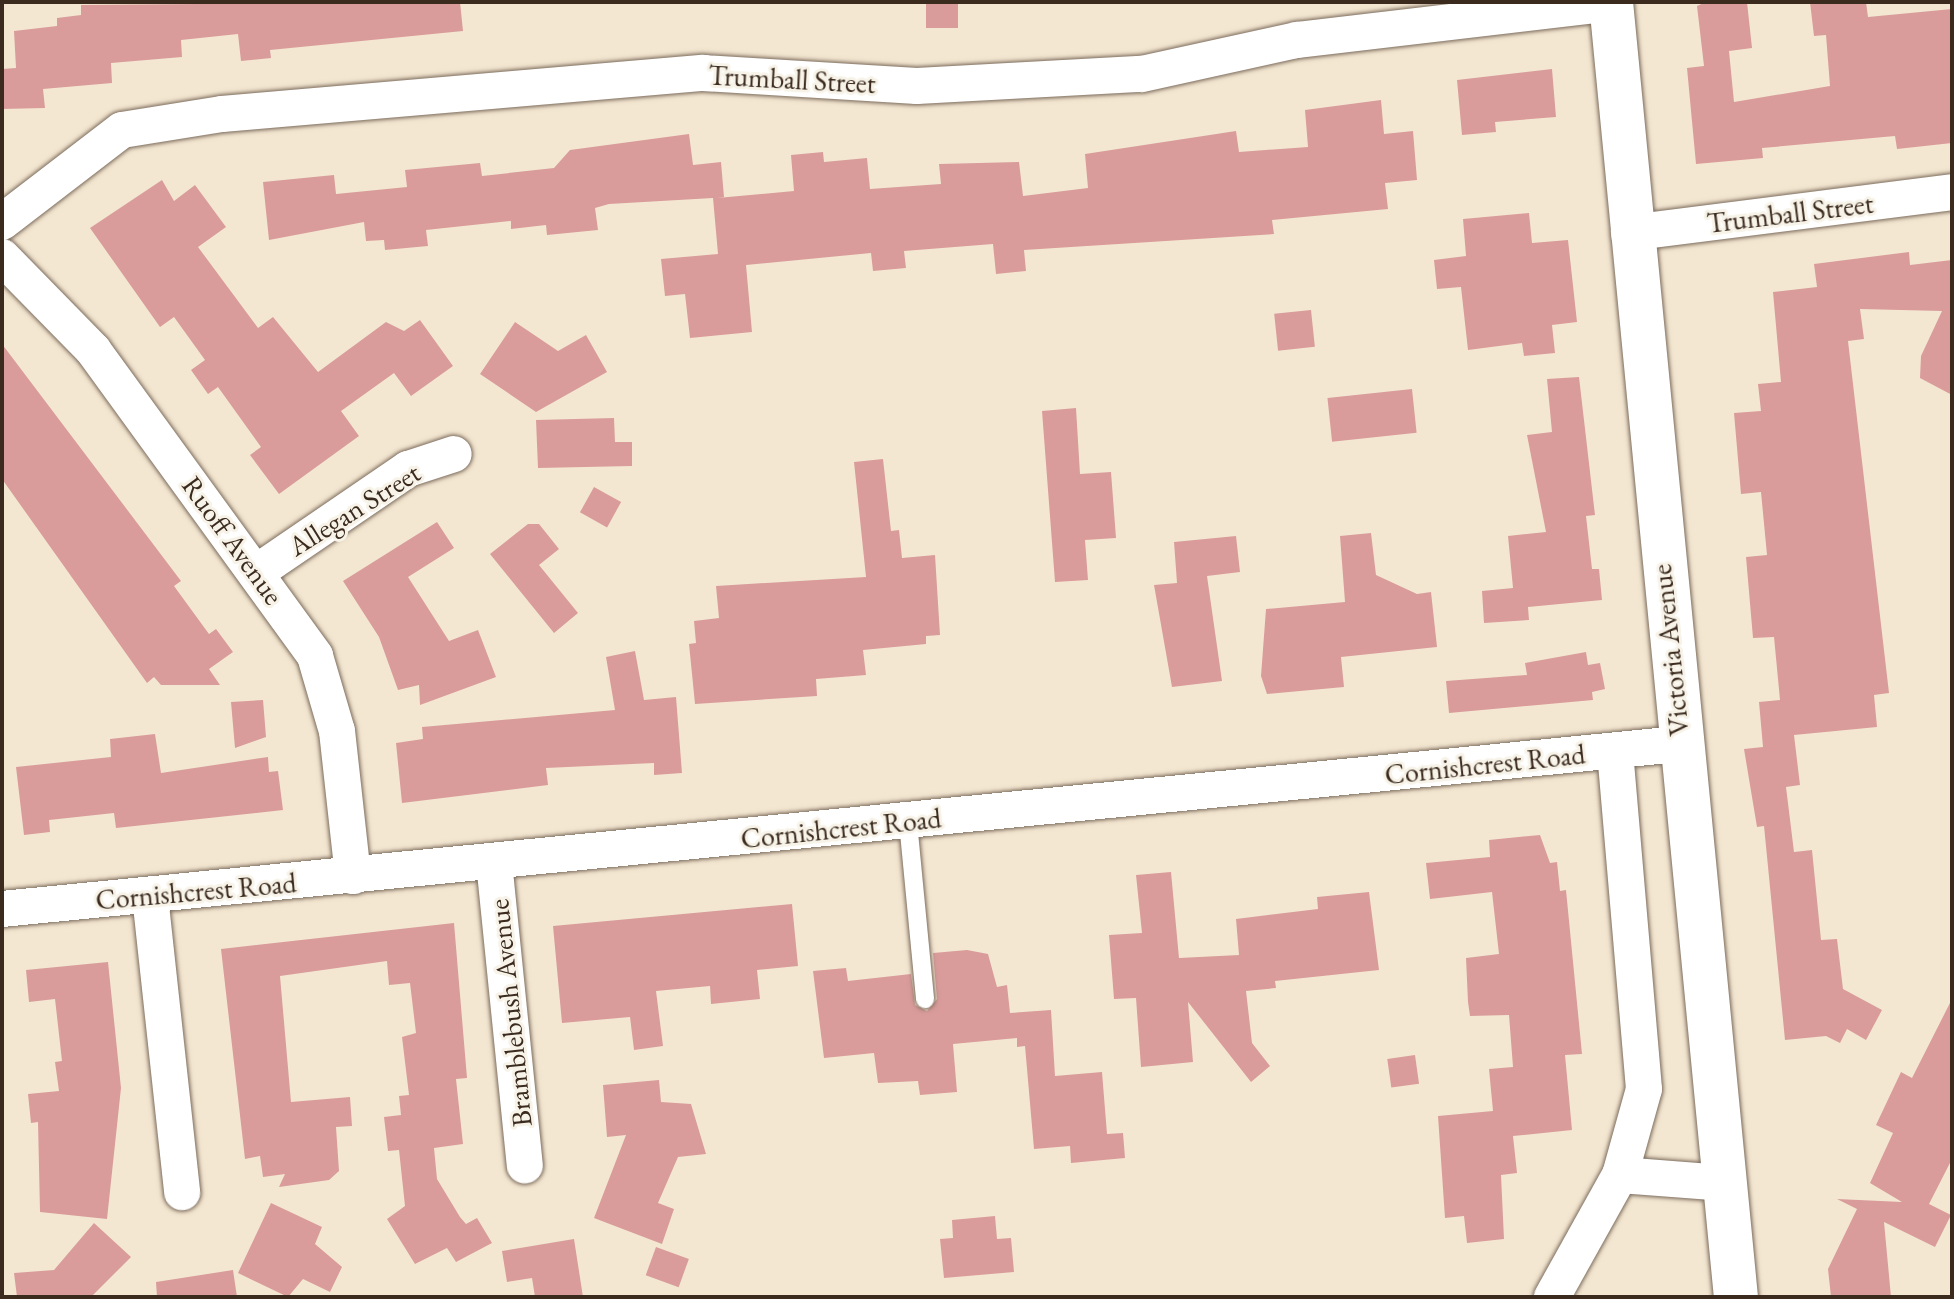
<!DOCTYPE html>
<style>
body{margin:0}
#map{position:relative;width:1954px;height:1299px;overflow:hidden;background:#f4e7d1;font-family:"EB Garamond",serif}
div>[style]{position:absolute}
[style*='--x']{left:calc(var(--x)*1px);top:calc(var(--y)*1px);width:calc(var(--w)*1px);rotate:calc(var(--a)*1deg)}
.building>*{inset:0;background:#d99c9b;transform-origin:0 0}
.roads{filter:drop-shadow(0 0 2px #7c6c5d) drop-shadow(0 0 2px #7c6c5d)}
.service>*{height:18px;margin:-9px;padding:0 9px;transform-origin:9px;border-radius:9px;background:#fff}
.minor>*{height:36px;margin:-18px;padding:0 18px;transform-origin:18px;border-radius:18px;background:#fff}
.tertiary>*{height:44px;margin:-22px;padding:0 22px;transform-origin:22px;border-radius:22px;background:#fff}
span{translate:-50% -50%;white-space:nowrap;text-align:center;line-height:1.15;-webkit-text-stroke:6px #f7f3e8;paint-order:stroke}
.street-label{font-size:28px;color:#3b2a1e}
.frame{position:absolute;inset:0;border:4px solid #3b2a1e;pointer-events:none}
</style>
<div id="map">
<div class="building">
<div style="clip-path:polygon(460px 2px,463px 31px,270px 50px,271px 58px,241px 61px,238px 34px,181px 40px,182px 57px,111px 63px,112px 83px,43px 89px,45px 108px,2px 109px,2px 69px,16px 68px,14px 31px,57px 26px,57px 18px,81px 15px,81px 5px)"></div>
<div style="left:926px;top:2px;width:32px;height:26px"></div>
<div style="clip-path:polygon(1706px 2px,1747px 2px,1752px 48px,1729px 51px,1734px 102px,1830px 86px,1826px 35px,1814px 36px,1810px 2px,1866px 2px,1868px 17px,1952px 9px,1952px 143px,1897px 149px,1895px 136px,1762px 148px,1763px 158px,1696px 164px,1687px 68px,1704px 66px,1697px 6px)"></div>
<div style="clip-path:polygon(1552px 69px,1556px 117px,1495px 122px,1496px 132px,1462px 135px,1457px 80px)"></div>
<div style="clip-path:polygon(1381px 100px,1384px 134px,1413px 131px,1417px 180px,1385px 183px,1388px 209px,1272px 220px,1274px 234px,1024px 250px,1026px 271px,996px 274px,993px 244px,904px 251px,906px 268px,873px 271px,871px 253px,746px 265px,752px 332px,690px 338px,685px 294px,665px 296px,661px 259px,718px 254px,713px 198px,609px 204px,595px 208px,598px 230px,547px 235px,546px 225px,511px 229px,511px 221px,426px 230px,428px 246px,385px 250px,384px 240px,366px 241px,364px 222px,269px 240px,263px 182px,334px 175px,336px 194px,407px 187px,405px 170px,480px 163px,482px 176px,554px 168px,570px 150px,689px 134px,693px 165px,721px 162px,724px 197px,717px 198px,794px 191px,791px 155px,823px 152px,824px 162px,867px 158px,870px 189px,941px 184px,939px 164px,1019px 162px,1023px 196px,1088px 188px,1085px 154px,1236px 131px,1239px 152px,1308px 147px,1305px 110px)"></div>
<div style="clip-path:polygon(162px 180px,174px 201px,195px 185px,226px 227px,198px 247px,258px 328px,273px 317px,318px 372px,386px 322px,404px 331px,420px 320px,453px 366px,411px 396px,394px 373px,341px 411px,359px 436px,279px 494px,250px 455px,261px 447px,218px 387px,208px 394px,191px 370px,205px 360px,174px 317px,160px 327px,90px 228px)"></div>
<div style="clip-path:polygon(1529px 213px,1532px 243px,1568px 240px,1577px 322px,1552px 325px,1555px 353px,1524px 356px,1522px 343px,1468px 350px,1461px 287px,1437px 289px,1434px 260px,1466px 256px,1463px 219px)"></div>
<div style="clip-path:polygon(1909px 252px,1910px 265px,1952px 260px,1952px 395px,1920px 378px,1921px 356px,1942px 311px,1860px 309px,1864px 339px,1848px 341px,1889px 693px,1874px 695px,1877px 727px,1794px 735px,1800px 785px,1786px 787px,1794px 852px,1812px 850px,1821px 940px,1837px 939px,1843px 989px,1882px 1010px,1866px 1040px,1847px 1029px,1840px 1043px,1826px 1036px,1785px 1040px,1764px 826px,1757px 827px,1744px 749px,1763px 747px,1759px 702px,1780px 700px,1774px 637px,1753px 638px,1746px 557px,1767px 555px,1761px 492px,1741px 494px,1734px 413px,1761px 411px,1758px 384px,1781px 382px,1773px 292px,1817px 287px,1814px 264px)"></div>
<div style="left:1311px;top:310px;width:37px;height:37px;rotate:84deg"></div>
<div style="clip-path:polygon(515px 322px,558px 351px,586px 335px,607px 372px,536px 412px,480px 374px)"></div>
<div style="clip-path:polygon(2px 344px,181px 581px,174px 586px,209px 634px,216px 629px,233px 652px,209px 669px,220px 685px,161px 685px,154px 677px,147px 683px,2px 479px)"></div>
<div style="clip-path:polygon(1579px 377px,1595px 515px,1586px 516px,1592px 569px,1599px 569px,1602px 600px,1528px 607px,1529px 620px,1484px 623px,1482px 591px,1513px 588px,1508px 536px,1546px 532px,1527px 435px,1552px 432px,1547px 379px)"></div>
<div style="left:1412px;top:389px;width:44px;height:85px;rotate:84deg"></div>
<div style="clip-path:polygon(1076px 408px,1080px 474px,1111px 472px,1116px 538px,1085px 540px,1088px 580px,1055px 582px,1042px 411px)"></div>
<div style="clip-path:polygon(614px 418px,615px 442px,632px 442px,632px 466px,538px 468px,536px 420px)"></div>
<div style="clip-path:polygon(883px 459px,891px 531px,899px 530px,902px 558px,935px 555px,940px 635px,926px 636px,926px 644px,863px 650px,866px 675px,816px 679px,817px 696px,695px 704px,689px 644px,696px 643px,694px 621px,719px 618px,716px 586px,866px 577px,854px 462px)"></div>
<div style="left:594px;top:487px;width:31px;height:29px;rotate:29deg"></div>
<div style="clip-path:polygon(437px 522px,454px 548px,408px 577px,449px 641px,478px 630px,496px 677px,420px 705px,419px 685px,398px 690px,379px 637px,343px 581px)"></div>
<div style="clip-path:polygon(528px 524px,539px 524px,559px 549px,539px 565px,578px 613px,554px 633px,490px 554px)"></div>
<div style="clip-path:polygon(1371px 533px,1376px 575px,1417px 594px,1431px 592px,1437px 647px,1341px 657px,1344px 687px,1267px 694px,1261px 676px,1266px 609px,1345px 602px,1340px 536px)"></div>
<div style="clip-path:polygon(1236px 536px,1240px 572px,1207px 576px,1222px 681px,1172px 687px,1154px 585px,1177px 583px,1174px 542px)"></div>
<div style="clip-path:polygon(635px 651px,644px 700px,676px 697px,682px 773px,654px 775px,654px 763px,546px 768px,548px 785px,402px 803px,396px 743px,423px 739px,422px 727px,615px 710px,606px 657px)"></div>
<div style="clip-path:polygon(1586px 652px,1588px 665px,1600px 663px,1605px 689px,1592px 692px,1593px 700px,1449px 713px,1446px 681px,1527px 675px,1525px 663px)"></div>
<div style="clip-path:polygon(263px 700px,266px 737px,235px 748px,231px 702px)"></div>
<div style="clip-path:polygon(155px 734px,161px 773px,268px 757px,269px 772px,278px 771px,283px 810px,116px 828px,114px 813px,49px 820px,50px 832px,24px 835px,16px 767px,111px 757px,110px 739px)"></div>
<div style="clip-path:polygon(1540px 835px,1550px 863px,1557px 862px,1560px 891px,1566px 890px,1582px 1054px,1565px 1055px,1572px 1130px,1513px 1136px,1517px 1173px,1501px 1175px,1504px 1239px,1467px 1243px,1464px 1216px,1445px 1218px,1438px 1116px,1493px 1111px,1489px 1069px,1513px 1067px,1509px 1015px,1470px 1016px,1468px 1002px,1466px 958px,1499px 954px,1492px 892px,1430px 899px,1426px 863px,1490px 857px,1489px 840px)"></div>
<div style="clip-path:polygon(1171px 872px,1179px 958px,1239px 955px,1236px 919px,1318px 909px,1317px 897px,1369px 892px,1379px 970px,1275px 981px,1276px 988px,1246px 991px,1252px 1043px,1270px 1066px,1251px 1082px,1188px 1002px,1193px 1062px,1141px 1067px,1136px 998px,1114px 999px,1109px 935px,1142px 933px,1136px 875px)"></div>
<div style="clip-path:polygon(792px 904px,798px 966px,757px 970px,760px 999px,711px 1004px,710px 986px,656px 991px,663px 1046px,634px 1050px,630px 1017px,562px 1023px,553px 926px)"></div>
<div style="clip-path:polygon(454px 923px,467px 1078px,456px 1079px,463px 1144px,434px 1148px,437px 1179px,460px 1217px,466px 1224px,477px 1218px,492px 1243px,456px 1262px,447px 1248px,415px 1264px,387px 1219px,405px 1206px,399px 1150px,388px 1151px,384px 1117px,401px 1115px,399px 1096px,409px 1095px,402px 1037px,416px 1033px,410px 983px,389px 985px,387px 961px,280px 976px,291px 1102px,350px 1097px,352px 1126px,336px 1127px,339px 1171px,329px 1180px,279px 1187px,285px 1174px,263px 1177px,260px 1156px,245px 1159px,221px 949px)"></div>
<div style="clip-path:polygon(967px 950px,988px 954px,997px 987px,1007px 985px,1010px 1013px,1051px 1010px,1055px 1076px,1102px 1072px,1107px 1134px,1123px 1133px,1125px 1158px,1071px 1163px,1070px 1146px,1034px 1149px,1025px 1046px,1017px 1047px,1017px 1038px,953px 1044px,957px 1092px,920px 1095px,918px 1081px,878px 1083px,874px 1053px,824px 1058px,813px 971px,846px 968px,848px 981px,911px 974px,915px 1005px,927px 1011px,937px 999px,933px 953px)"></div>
<div style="clip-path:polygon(108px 962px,121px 1088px,107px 1219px,40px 1212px,38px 1122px,31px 1123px,28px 1094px,59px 1091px,55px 1062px,62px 1061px,55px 999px,29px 1002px,26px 970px)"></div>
<div style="clip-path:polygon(1952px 999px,1952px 1159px,1929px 1204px,1951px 1215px,1935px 1247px,1884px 1222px,1891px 1297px,1831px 1297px,1828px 1269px,1857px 1209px,1837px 1199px,1902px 1202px,1870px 1183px,1893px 1133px,1876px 1125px,1901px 1072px,1912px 1078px)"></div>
<div style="left:1415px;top:1055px;width:29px;height:28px;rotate:82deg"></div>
<div style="clip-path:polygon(659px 1080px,661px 1102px,691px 1104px,706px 1154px,678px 1157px,658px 1203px,674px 1209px,662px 1244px,594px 1218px,626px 1135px,607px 1137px,603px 1085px)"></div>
<div style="clip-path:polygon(271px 1203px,322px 1227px,315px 1244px,342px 1267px,330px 1292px,303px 1279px,288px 1297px,238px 1273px)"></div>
<div style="clip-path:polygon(995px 1216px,997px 1239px,1011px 1238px,1014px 1272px,944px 1278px,940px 1239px,953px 1238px,952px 1220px)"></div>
<div style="clip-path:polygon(94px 1223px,131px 1257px,91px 1297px,17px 1297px,14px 1273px,54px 1270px)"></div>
<div style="clip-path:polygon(574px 1239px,583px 1297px,535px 1297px,532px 1278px,507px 1282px,502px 1251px)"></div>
<div style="left:656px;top:1247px;width:35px;height:30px;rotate:20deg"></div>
<div style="clip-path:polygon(233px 1270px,237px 1297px,157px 1297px,156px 1282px)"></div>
</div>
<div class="roads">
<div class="service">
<div style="--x:908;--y:822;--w:178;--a:84.5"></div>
</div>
<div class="minor">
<div style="--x:2;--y:222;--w:151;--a:-37.5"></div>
<div style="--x:122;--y:130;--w:101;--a:-9.1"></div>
<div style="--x:222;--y:114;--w:483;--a:-4.9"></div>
<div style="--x:703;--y:73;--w:214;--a:3.5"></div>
<div style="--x:917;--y:86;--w:225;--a:-3.1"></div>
<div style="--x:1142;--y:74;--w:159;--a:-12.4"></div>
<div style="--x:1297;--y:40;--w:316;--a:-6.7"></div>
<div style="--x:1629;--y:233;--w:326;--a:-7.2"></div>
<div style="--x:2;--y:257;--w:130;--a:45.6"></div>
<div style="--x:93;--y:350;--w:378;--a:54"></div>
<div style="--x:315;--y:656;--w:78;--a:73.7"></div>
<div style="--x:337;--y:731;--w:146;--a:83.7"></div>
<div style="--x:257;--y:572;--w:183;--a:-34.3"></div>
<div style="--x:408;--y:469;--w:48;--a:-18.1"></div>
<div style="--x:1615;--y:751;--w:339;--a:85.1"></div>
<div style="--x:1644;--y:1089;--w:89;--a:105.6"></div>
<div style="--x:494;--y:862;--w:305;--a:84.2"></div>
<div style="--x:150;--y:896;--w:298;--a:83.8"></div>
<div style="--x:2;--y:909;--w:1685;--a:-5.62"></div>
<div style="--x:1552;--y:1297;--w:140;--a:-60.9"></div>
<div style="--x:1620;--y:1175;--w:103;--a:4.4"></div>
</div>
<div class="tertiary">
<div style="--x:1611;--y:2;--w:1301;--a:84.49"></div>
</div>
</div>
<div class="street-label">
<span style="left:792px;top:79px;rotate:3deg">Trumball Street</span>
<span style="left:1790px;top:213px;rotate:-7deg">Trumball Street</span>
<span style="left:354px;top:509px;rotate:-32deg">Allegan Street</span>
<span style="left:233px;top:540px;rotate:54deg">Ruoff Avenue</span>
<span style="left:1670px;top:650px;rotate:-96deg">Victoria Avenue</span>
<span style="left:1485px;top:764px;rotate:-6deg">Cornishcrest Road</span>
<span style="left:841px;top:828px;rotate:-6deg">Cornishcrest Road</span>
<span style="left:196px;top:891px;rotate:-5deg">Cornishcrest Road</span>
<span style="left:510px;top:1013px;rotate:-96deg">Bramblebush Avenue</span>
</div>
<div class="frame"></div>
</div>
